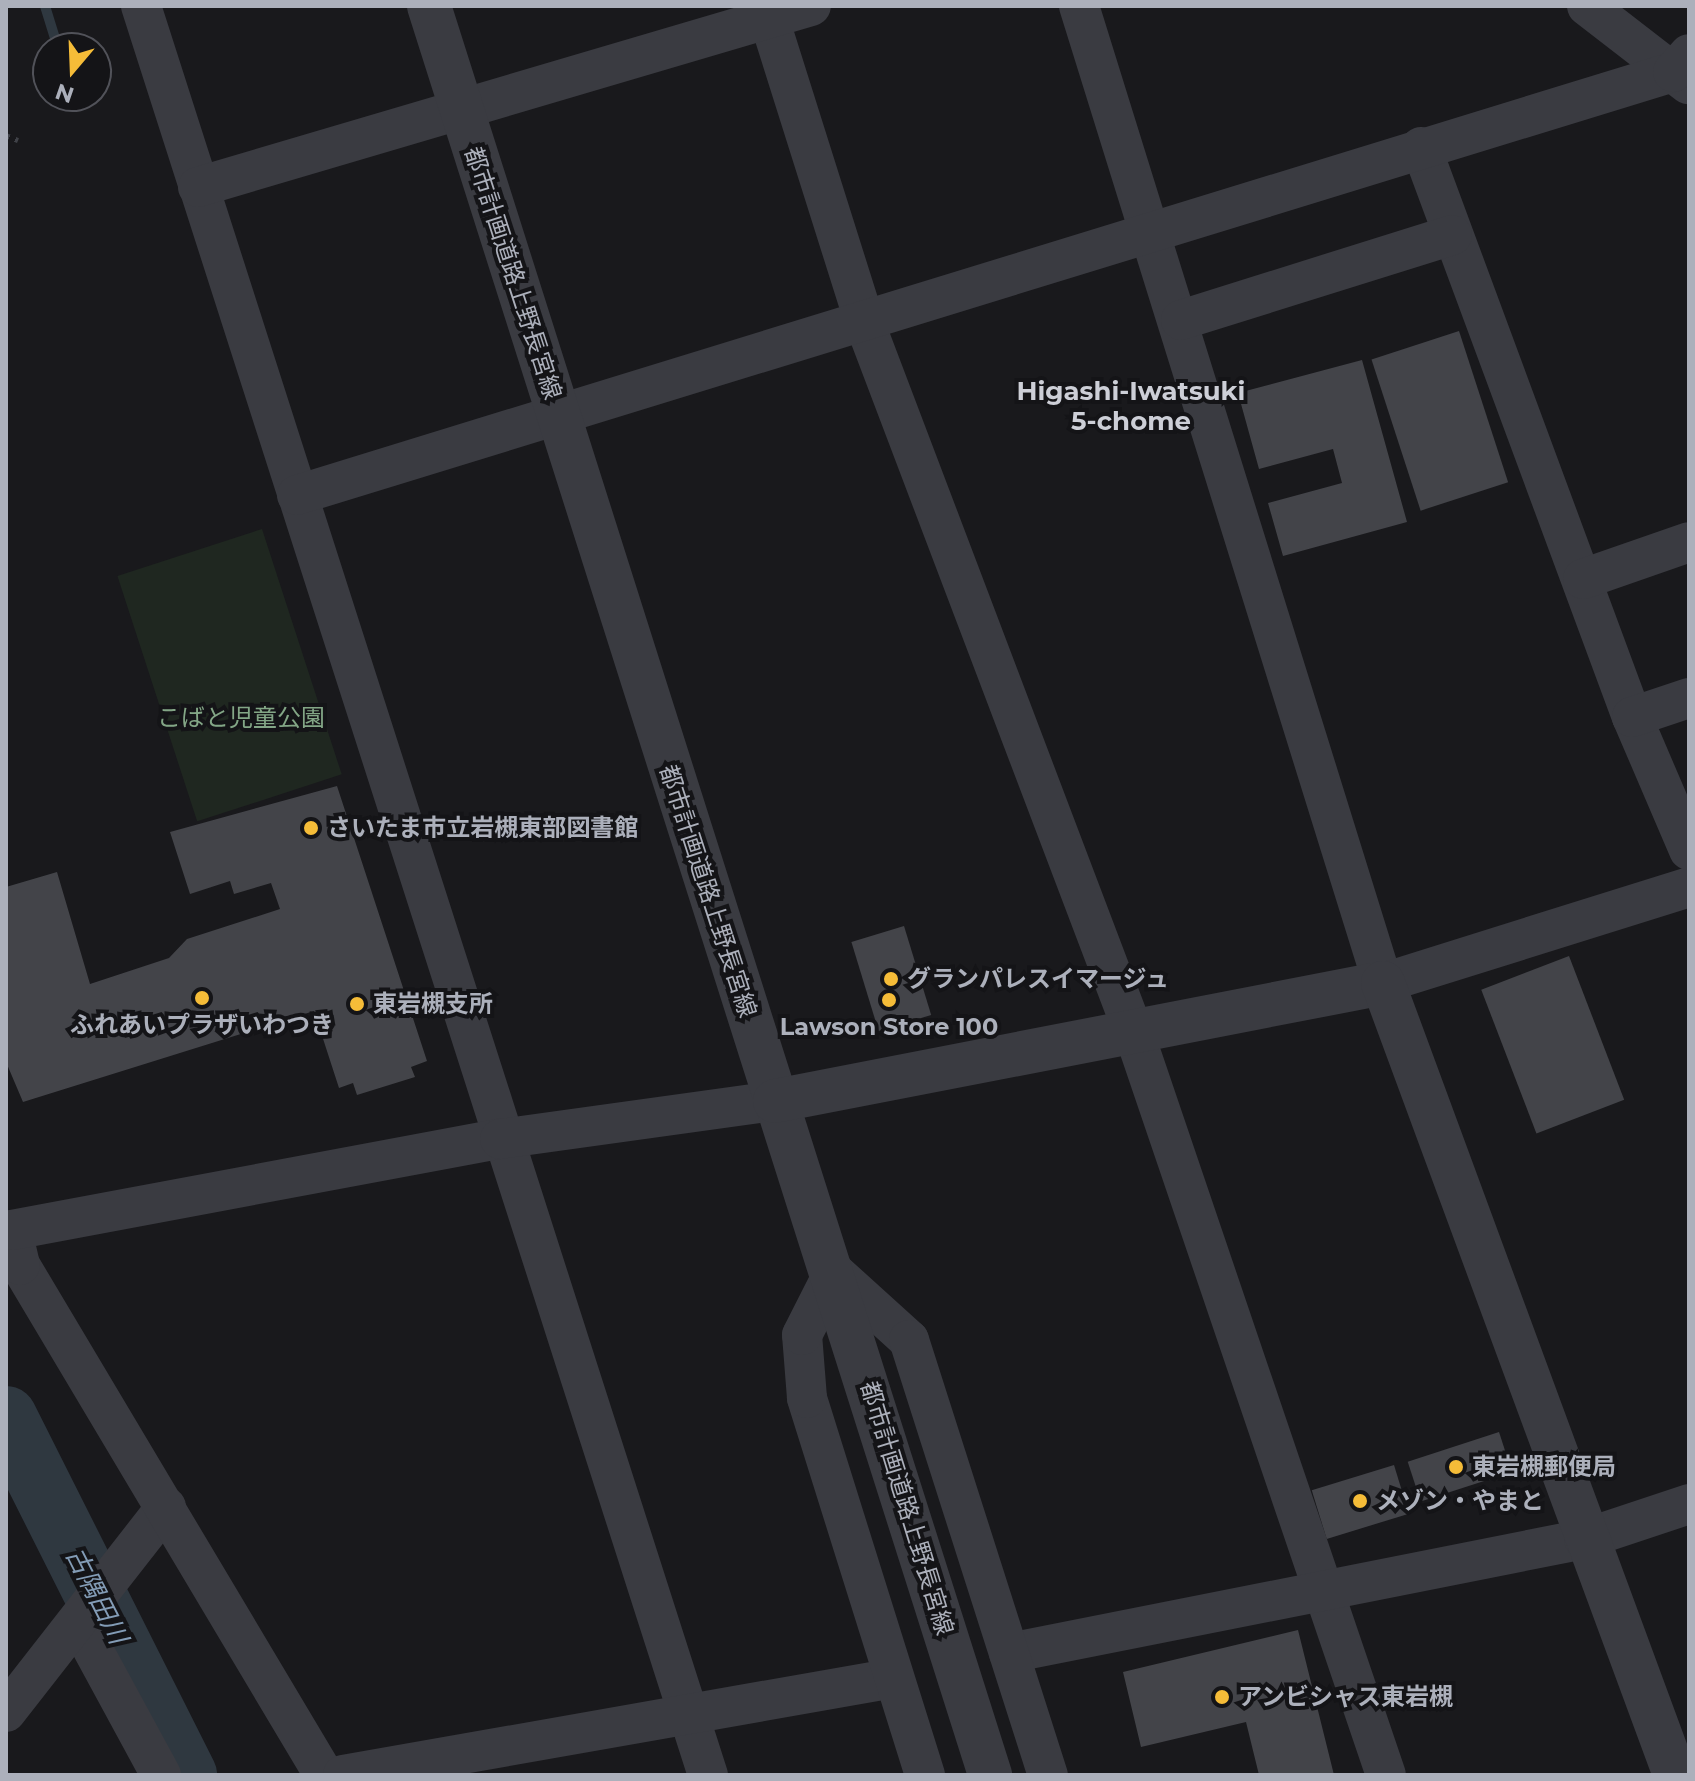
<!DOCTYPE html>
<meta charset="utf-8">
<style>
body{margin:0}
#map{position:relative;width:1695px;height:1781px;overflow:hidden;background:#19191c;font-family:Montserrat,"Noto Sans JP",sans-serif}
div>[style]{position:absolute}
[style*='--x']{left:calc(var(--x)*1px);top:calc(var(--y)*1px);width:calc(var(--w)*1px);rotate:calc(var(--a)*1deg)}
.green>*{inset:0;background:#1f2720;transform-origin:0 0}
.stream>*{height:10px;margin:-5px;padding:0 5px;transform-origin:5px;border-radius:5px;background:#2f3840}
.river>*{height:62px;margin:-31px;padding:0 31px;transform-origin:31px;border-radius:31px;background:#2f3840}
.building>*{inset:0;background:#434449;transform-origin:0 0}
.path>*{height:5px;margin-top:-2.5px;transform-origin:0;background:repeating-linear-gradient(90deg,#404248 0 4px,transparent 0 10px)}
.minor>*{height:40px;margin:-20px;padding:0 20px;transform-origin:20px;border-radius:20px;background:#3a3b41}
.tertiary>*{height:44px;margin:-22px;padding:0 22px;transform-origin:22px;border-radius:22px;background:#3a3b41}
.dots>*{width:22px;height:22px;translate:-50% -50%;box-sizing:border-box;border:4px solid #141417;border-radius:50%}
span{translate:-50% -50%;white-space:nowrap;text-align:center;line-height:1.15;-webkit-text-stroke:8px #141417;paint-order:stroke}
.street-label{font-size:24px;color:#acb0bb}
.park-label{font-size:24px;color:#83a686}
.poi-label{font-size:24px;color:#acb0bb;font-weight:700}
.left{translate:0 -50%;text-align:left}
.neighbourhood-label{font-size:26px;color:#cdcfd7;font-weight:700}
.water-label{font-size:26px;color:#839cb6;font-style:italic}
.frame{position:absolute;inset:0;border:8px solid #acb0bb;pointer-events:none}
.north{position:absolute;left:32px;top:32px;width:80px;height:80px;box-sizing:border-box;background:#141417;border:2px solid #515259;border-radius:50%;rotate:199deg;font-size:22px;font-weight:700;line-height:32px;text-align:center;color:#acb0bb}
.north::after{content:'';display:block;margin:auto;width:28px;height:36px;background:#f5bc38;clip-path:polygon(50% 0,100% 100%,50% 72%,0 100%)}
</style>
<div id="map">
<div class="green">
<div style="left:262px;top:529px;width:258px;height:152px;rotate:72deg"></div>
</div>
<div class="stream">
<div style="--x:45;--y:6;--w:44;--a:72.8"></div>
<div style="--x:73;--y:96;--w:5;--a:79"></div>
</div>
<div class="river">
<div style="--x:6;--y:1417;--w:401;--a:63.3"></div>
</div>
<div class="building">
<div style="left:1459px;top:331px;width:159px;height:92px;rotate:72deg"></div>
<div style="clip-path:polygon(1362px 360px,1407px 522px,1283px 556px,1268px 503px,1342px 483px,1333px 449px,1259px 469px,1238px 393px)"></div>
<div style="clip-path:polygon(337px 786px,427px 1061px,411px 1067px,415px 1077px,357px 1095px,353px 1083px,339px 1088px,314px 1011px,23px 1102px,6px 1062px,6px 887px,57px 872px,90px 984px,169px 958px,187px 939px,280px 909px,271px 883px,234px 894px,230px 881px,190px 894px,170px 832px)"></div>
<div style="left:904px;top:926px;width:93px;height:55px;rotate:73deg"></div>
<div style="left:1569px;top:956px;width:154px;height:94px;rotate:69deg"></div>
<div style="left:1499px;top:1432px;width:42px;height:96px;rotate:72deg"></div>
<div style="left:1394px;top:1465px;width:51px;height:86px;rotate:73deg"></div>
<div style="clip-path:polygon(1298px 1630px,1334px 1775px,1259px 1775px,1246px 1722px,1141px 1747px,1123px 1672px)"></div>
</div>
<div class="path">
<div style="--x:6;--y:135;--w:13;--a:23"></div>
</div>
<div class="minor">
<div style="--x:141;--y:6;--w:1858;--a:72.23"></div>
<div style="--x:765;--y:6;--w:333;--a:72.5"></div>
<div style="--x:865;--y:324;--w:761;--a:69.23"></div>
<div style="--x:1135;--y:1036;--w:780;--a:71.24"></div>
<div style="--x:1079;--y:6;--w:1023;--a:72.72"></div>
<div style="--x:1383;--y:983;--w:321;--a:-17.4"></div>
<div style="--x:1587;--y:6;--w:128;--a:37.7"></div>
<div style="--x:1421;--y:147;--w:608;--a:69.69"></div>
<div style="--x:1632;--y:717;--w:145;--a:66.8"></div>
<div style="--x:198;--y:187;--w:639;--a:-16.45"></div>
<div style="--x:1181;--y:320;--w:284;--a:-17.4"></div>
<div style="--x:297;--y:495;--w:1440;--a:-17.09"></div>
<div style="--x:1673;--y:72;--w:24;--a:-48"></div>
<div style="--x:1583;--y:579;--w:112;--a:-19.2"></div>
<div style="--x:1632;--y:717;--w:60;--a:-18.4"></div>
<div style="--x:79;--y:1624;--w:172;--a:61.5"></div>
<div style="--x:1009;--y:1653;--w:586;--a:-11.21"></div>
<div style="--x:1584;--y:1539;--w:111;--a:-18.4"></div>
<div style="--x:6;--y:1712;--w:260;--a:-52"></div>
<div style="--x:324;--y:1775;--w:594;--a:-120.8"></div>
<div style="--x:20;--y:1265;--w:36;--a:-103"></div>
<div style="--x:12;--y:1230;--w:496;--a:-10.6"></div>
<div style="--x:500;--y:1139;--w:278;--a:-7.9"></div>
<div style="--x:343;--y:1775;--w:559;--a:-9.98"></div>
<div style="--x:925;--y:1775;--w:395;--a:-107.4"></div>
<div style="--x:807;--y:1398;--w:63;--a:-94.5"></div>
<div style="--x:802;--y:1335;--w:71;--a:-63.1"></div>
<div style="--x:834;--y:1272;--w:101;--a:42.2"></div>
<div style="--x:909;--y:1340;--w:457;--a:72.3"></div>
</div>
<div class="tertiary">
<div style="--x:429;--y:6;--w:1856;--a:72.4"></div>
<div style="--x:775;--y:1101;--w:619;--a:-10.98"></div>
<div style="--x:1383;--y:983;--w:844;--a:69.76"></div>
</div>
<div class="dots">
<div style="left:311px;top:828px;background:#f5bc38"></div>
<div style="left:891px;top:979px;background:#f5bc38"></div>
<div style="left:202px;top:998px;background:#f5bc38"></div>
<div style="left:889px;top:1000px;background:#f5bc38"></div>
<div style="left:357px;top:1004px;background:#f5bc38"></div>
<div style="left:1456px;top:1467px;background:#f5bc38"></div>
<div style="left:1360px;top:1501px;background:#f5bc38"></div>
<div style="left:1222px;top:1697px;background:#f5bc38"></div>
</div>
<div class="street-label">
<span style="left:513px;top:273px;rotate:72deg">都市計画道路上野長宮線</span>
<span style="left:708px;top:891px;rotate:72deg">都市計画道路上野長宮線</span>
<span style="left:907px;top:1508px;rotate:73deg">都市計画道路上野長宮線</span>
</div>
<div class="park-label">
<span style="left:241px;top:718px">こばと児童公園</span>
</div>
<div class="poi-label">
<span class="left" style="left:327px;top:828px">さいたま市立岩槻東部図書館</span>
<span class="left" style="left:907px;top:979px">グランパレスイマージュ</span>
<span class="left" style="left:373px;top:1004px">東岩槻支所</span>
<span style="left:202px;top:1025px">ふれあいプラザいわつき</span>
<span style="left:889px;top:1027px">Lawson Store 100</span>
<span class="left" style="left:1472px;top:1467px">東岩槻郵便局</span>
<span class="left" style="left:1376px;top:1501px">メゾン・やまと</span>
<span class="left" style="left:1238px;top:1697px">アンビシャス東岩槻</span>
</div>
<div class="neighbourhood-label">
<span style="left:1131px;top:407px">Higashi-Iwatsuki<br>5-chome</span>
</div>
<div class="water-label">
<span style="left:96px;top:1596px;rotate:63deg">古隅田川</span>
</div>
<div class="frame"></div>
<div class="north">N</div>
</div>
